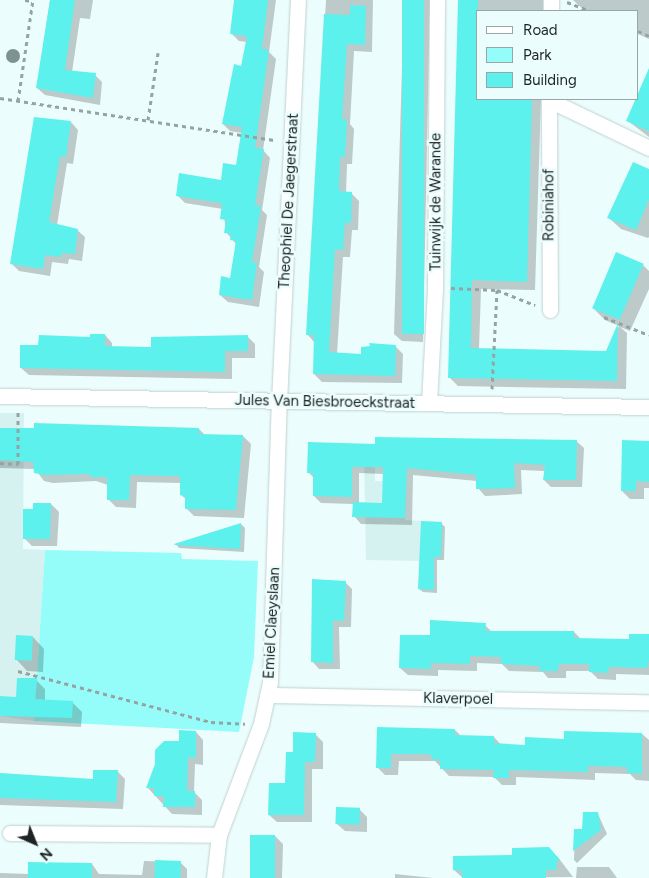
<!DOCTYPE html>
<style>
body{margin:0}
#map{position:relative;width:649px;height:878px;overflow:hidden;background:#ebfdfc;font-family:Figtree,sans-serif}
div>[style]{position:absolute}
[style*='--x']{left:calc(var(--x)*1px);top:calc(var(--y)*1px);width:calc(var(--w)*1px);rotate:calc(var(--a)*1deg)}
.built>*{inset:0;background:#d6f2f0}
.green>*{inset:0;background:#94fdf9}
.shadow>*{inset:0;background:#0003}
.building>*{inset:0;background:#5df1ed;transform-origin:0 0}
.path>*{height:3px;margin-top:-1.5px;transform-origin:0;background:repeating-linear-gradient(90deg,#95a3a2 0 4px,transparent 0 8px)}
.roads{filter:drop-shadow(0 0 1px #c0d1d0) drop-shadow(0 0 1px #c0d1d0)}
.minor>*{height:15px;margin:-7.5px;padding:0 7.5px;transform-origin:7.5px;border-radius:7.5px;background:#fff}
.trees>*{width:14px;height:14px;margin:-7px;border-radius:50%;background:#7d9392}
span{translate:-50% -50%;white-space:nowrap;text-align:center;line-height:1.15;-webkit-text-stroke:5px #ebfdfc;paint-order:stroke}
.street-label{font-size:15px;color:#1d2423}
.legend{position:absolute;left:476px;top:10px;width:162px;height:90px;box-sizing:border-box;background:#ebfdfc;border:1px solid #99a6a5;margin:0;padding:6px 9px;list-style:none;font-size:15px;color:#1d2423}
.legend li{display:flex;align-items:center;gap:10px;height:25px}
.legend b{width:25px;border:1px solid #99a6a5}
.north{position:absolute;left:10px;top:818px;width:50px;height:50px;-webkit-text-stroke:4px #ebfdfc;paint-order:stroke;rotate:136deg;font-size:14px;font-weight:700;line-height:20px;text-align:center;color:#1d2423}
.north::after{content:'';display:block;margin:auto;width:18px;height:22px;background:#1d2423;clip-path:polygon(50% 0,100% 100%,50% 72%,0 100%)}
</style>
<div id="map">
<div class="built">
<div style="clip-path:polygon(0 413px,24px 413px,23px 549px,45px 550px,34px 721px,0 716px)"></div>
<div style="clip-path:polygon(364px 458px,375px 459px,375px 481px,406px 482px,405px 520px,442px 522px,441px 557px,420px 557px,420px 561px,366px 560px)"></div>
</div>
<div class="green">
<div style="clip-path:polygon(45px 550px,181px 553px,182px 559px,258px 561px,254px 657px,239px 732px,34px 721px)"></div>
</div>
<div class="shadow">
<div style="clip-path:polygon(50px 0,93px 0,90px 19px,80px 18px,72px 72px,95px 75px,102px 82px,100px 105px,45px 95px,37px 88px)"></div>
<div style="clip-path:polygon(235px 0,276px 0,269px 52px,276px 59px,263px 150px,270px 158px,262px 210px,267px 215px,259px 267px,264px 272px,259px 307px,228px 302px,220px 295px,231px 279px,236px 244px,226px 232px,223px 209px,185px 203px,177px 195px,222px 181px,237px 166px,242px 133px,230px 131px,223px 124px,242px 67px,247px 42px,239px 41px,232px 34px)"></div>
<div style="clip-path:polygon(326px 0,373px 0,372px 52px,354px 51px,350px 124px,354px 129px,352px 164px,347px 164px,346px 193px,351px 193px,359px 201px,358px 230px,352px 230px,350px 257px,343px 257px,337px 354px,362px 355px,395px 346px,403px 354px,402px 383px,322px 382px,314px 374px,315px 343px,307px 334px)"></div>
<div style="clip-path:polygon(404px 0,430px 0,423px 342px,402px 341px,394px 334px)"></div>
<div style="clip-path:polygon(459px 0,543px 0,543px 11px,478px 11px,478px 99px,541px 99px,535px 290px,481px 289px,479px 349px,606px 352px,619px 326px,605px 320px,593px 308px,643px 265px,649px 271px,649px 289px,630px 331px,620px 327px,627px 333px,626px 389px,458px 386px,449px 377px)"></div>
<div style="clip-path:polygon(573px 0,649px 0,649px 39px,638px 34px,638px 11px,585px 11px)"></div>
<div style="clip-path:polygon(649px 71px,649px 137px,628px 121px)"></div>
<div style="clip-path:polygon(71px 122px,78px 130px,73px 164px,67px 163px,57px 225px,77px 230px,85px 237px,82px 261px,69px 259px,68px 264px,52px 262px,50px 276px,19px 271px,12px 264px)"></div>
<div style="clip-path:polygon(649px 170px,649px 237px,648px 238px,621px 229px,609px 218px)"></div>
<div style="clip-path:polygon(105px 335px,112px 343px,112px 348px,152px 349px,247px 336px,255px 344px,255px 358px,232px 358px,232px 379px,29px 375px,21px 368px,40px 347px)"></div>
<div style="clip-path:polygon(0 429px,199px 429px,205px 435px,243px 436px,251px 444px,244px 518px,194px 516px,186px 508px,187px 500px,181px 495px,181px 483px,137px 482px,136px 508px,116px 507px,108px 499px,108px 485px,96px 481px,53px 483px,44px 481px,35px 469px,0 468px)"></div>
<div style="clip-path:polygon(evenodd,576px 441px,584px 448px,582px 487px,551px 487px,544px 480px,545px 471px,521px 470px,522px 494px,485px 496px,478px 488px,477px 481px,413px 475px,412px 525px,361px 524px,354px 516px,354px 504px,321px 503px,314px 496px,314px 478px,309px 473px,377px 445px,576px 441px,359px 473px,384px 474px,384px 504px,359px 503px,359px 473px)"></div>
<div style="clip-path:polygon(649px 442px,649px 488px,644px 488px,644px 499px,630px 499px,622px 491px)"></div>
<div style="clip-path:polygon(51px 504px,59px 512px,57px 546px,32px 546px,24px 538px,35px 510px)"></div>
<div style="clip-path:polygon(441px 523px,445px 527px,444px 560px,437px 560px,437px 593px,423px 592px,419px 589px)"></div>
<div style="clip-path:polygon(241px 524px,245px 528px,244px 552px,179px 548px,176px 544px)"></div>
<div style="clip-path:polygon(345px 582px,352px 589px,351px 627px,339px 627px,340px 669px,319px 669px,312px 661px)"></div>
<div style="clip-path:polygon(485px 625px,492px 632px,574px 632px,581px 639px,630px 641px,649px 635px,649px 675px,616px 674px,616px 680px,598px 679px,590px 671px,566px 671px,566px 678px,548px 678px,543px 672px,509px 671px,502px 664px,477px 663px,477px 671px,438px 670px,438px 676px,408px 675px,400px 668px,431px 636px)"></div>
<div style="clip-path:polygon(33px 637px,44px 649px,43px 672px,27px 671px,16px 659px)"></div>
<div style="clip-path:polygon(36px 680px,45px 689px,45px 701px,73px 703px,82px 712px,81px 727px,0 723px,0 698px,17px 698px)"></div>
<div style="clip-path:polygon(378px 729px,455px 730px,461px 736px,494px 737px,501px 745px,526px 746px,642px 734px,649px 740px,649px 781px,636px 780px,630px 774px,595px 773px,595px 780px,516px 777px,516px 785px,502px 785px,494px 777px,449px 776px,435px 761px,399px 761px,398px 775px,385px 775px,377px 767px)"></div>
<div style="clip-path:polygon(196px 732px,203px 740px,203px 765px,195px 764px,194px 792px,202px 800px,202px 815px,172px 814px,148px 788px,180px 742px)"></div>
<div style="clip-path:polygon(315px 734px,323px 742px,323px 769px,312px 769px,312px 822px,277px 822px,269px 815px,286px 784px,294px 753px)"></div>
<div style="clip-path:polygon(117px 771px,125px 779px,123px 809px,0 805px,0 775px,95px 780px)"></div>
<div style="clip-path:polygon(359px 809px,367px 817px,367px 832px,345px 831px,337px 824px)"></div>
<div style="clip-path:polygon(598px 814px,607px 834px,577px 863px,574px 860px,575px 830px,584px 830px)"></div>
<div style="clip-path:polygon(275px 836px,283px 844px,282px 878px,290px 878px,250px 878px)"></div>
<div style="clip-path:polygon(557px 856px,573px 877px,463px 878px,454px 870px)"></div>
<div style="clip-path:polygon(144px 861px,180px 862px,187px 869px,187px 878px,0 878px,0 873px,29px 874px,29px 863px,92px 864px,99px 874px,142px 875px)"></div>
<div style="clip-path:polygon(577px 867px,609px 867px,617px 878px,576px 878px)"></div>
<div style="clip-path:polygon(395px 874px,433px 878px,395px 878px)"></div>
</div>
<div class="building">
<div style="clip-path:polygon(50px 0,75px 0,65px 70px,96px 73px,93px 98px,36px 88px)"></div>
<div style="clip-path:polygon(234px 0,268px 0,262px 49px,269px 50px,255px 148px,264px 149px,255px 205px,261px 206px,252px 262px,257px 263px,252px 300px,219px 295px,221px 276px,230px 278px,236px 241px,230px 240px,231px 234px,224px 233px,226px 220px,220px 219px,222px 203px,176px 196px,179px 173px,221px 180px,223px 163px,236px 165px,242px 127px,222px 124px,234px 64px,241px 66px,247px 36px,230px 34px)"></div>
<div style="left:402px;top:0;width:22px;height:334px"></div>
<div style="clip-path:polygon(458px 0,478px 0,478px 99px,532px 99px,527px 282px,472px 280px,471px 348px,606px 351px,618px 323px,617px 381px,448px 378px)"></div>
<div style="clip-path:polygon(350px 5px,366px 6px,365px 45px,347px 44px,342px 119px,347px 120px,345px 157px,340px 157px,339px 191px,352px 192px,351px 223px,345px 223px,343px 250px,335px 249px,329px 352px,361px 354px,361px 347px,370px 346px,369px 343px,396px 345px,395px 376px,313px 374px,314px 335px,306px 335px,324px 14px,350px 15px)"></div>
<div style="clip-path:polygon(649px 68px,649px 131px,626px 121px)"></div>
<div style="clip-path:polygon(34px 117px,71px 121px,66px 157px,60px 156px,49px 222px,78px 229px,75px 254px,62px 253px,61px 257px,45px 255px,43px 269px,10px 264px)"></div>
<div style="clip-path:polygon(633px 162px,649px 169px,649px 199px,636px 230px,607px 218px)"></div>
<div style="left:616px;top:252px;width:30px;height:61px;rotate:23deg"></div>
<div style="clip-path:polygon(90px 334px,105px 334px,105px 346px,151px 347px,151px 337px,248px 335px,248px 351px,225px 351px,225px 372px,20px 368px,20px 345px,38px 345px,39px 335px,90px 337px)"></div>
<div style="clip-path:polygon(34px 423px,199px 428px,199px 434px,243px 435px,236px 510px,185px 509px,185px 496px,180px 495px,180px 476px,130px 475px,129px 500px,107px 500px,107px 477px,90px 477px,90px 474px,44px 475px,34px 473px,33px 462px,0 460px,0 428px,34px 428px)"></div>
<div style="clip-path:polygon(375px 437px,577px 440px,576px 480px,543px 480px,545px 465px,514px 463px,515px 488px,476px 489px,476px 475px,407px 468px,405px 518px,352px 517px,353px 502px,382px 503px,383px 467px,352px 467px,352px 497px,313px 496px,313px 473px,307px 473px,308px 442px,375px 444px)"></div>
<div style="clip-path:polygon(622px 440px,649px 441px,649px 482px,636px 481px,636px 491px,621px 491px)"></div>
<div style="clip-path:polygon(33px 503px,51px 503px,50px 539px,23px 539px,23px 509px,33px 509px)"></div>
<div style="clip-path:polygon(421px 521px,442px 522px,441px 557px,434px 557px,434px 590px,418px 589px)"></div>
<div style="clip-path:polygon(241px 523px,240px 549px,175px 545px,174px 544px)"></div>
<div style="clip-path:polygon(312px 579px,346px 581px,344px 621px,333px 620px,333px 663px,311px 662px)"></div>
<div style="clip-path:polygon(430px 620px,486px 623px,485px 631px,574px 631px,574px 638px,629px 639px,629px 634px,649px 634px,649px 660px,647px 668px,609px 667px,608px 673px,589px 672px,589px 664px,559px 664px,558px 671px,539px 671px,540px 666px,501px 664px,501px 657px,470px 656px,470px 664px,431px 663px,431px 669px,399px 668px,400px 635px,430px 635px)"></div>
<div style="left:16px;top:635px;width:17px;height:25px;rotate:3deg"></div>
<div style="clip-path:polygon(17px 678px,37px 678px,35px 699px,73px 701px,72px 718px,0 716px,0 696px,16px 697px)"></div>
<div style="clip-path:polygon(377px 727px,455px 729px,455px 735px,494px 736px,494px 743px,525px 745px,525px 737px,564px 739px,564px 731px,642px 733px,642px 774px,627px 773px,627px 767px,588px 766px,588px 772px,509px 770px,509px 778px,493px 778px,494px 770px,440px 769px,440px 760px,431px 759px,431px 754px,391px 754px,391px 768px,376px 768px)"></div>
<div style="clip-path:polygon(179px 730px,196px 731px,196px 758px,188px 757px,187px 791px,195px 791px,195px 807px,163px 807px,164px 796px,154px 796px,154px 788px,146px 788px,155px 764px,155px 750px,164px 741px,179px 741px)"></div>
<div style="clip-path:polygon(293px 732px,316px 733px,315px 762px,305px 762px,304px 815px,268px 815px,269px 783px,285px 783px,286px 752px,293px 752px)"></div>
<div style="clip-path:polygon(93px 770px,118px 770px,116px 802px,0 798px,0 773px,93px 779px)"></div>
<div style="left:336px;top:807px;width:24px;height:17px;rotate:2deg"></div>
<div style="clip-path:polygon(583px 812px,598px 812px,601px 830px,573px 851px,574px 829px,582px 829px)"></div>
<div style="left:250px;top:835px;width:25px;height:43px"></div>
<div style="clip-path:polygon(549px 847px,560px 860px,556px 863px,557px 870px,546px 870px,546px 878px,462px 878px,462px 871px,453px 870px,453px 856px,512px 855px,512px 848px)"></div>
<div style="left:155px;top:860px;width:26px;height:18px;rotate:2deg"></div>
<div style="left:28px;top:862px;width:64px;height:16px;rotate:1deg"></div>
</div>
<div class="path">
<div style="--x:25;--y:0;--w:8;--a:7"></div>
<div style="--x:567;--y:2;--w:26;--a:21"></div>
<div style="--x:638;--y:31;--w:12;--a:24"></div>
<div style="--x:0;--y:98;--w:279;--a:8.7"></div>
<div style="--x:18;--y:101;--w:102;--a:-81.6"></div>
<div style="--x:148;--y:120;--w:68;--a:-81.5"></div>
<div style="--x:451;--y:288;--w:46;--a:2.5"></div>
<div style="--x:497;--y:290;--w:41;--a:21.5"></div>
<div style="--x:604;--y:317;--w:48;--a:21.8"></div>
<div style="--x:492;--y:389;--w:99;--a:-87.1"></div>
<div style="--x:0;--y:463;--w:18;--a:3"></div>
<div style="--x:18;--y:464;--w:52;--a:-90"></div>
<div style="--x:18;--y:671;--w:200;--a:14.8"></div>
<div style="--x:211;--y:722;--w:34;--a:3"></div>
</div>
<div class="roads">
<div class="minor">
<div style="--x:551;--y:11;--w:11;--a:-90"></div>
<div style="--x:550;--y:310;--w:210;--a:-90.3"></div>
<div style="--x:549;--y:100;--w:111;--a:25.6"></div>
<div style="--x:0;--y:396;--w:649;--a:0.97"></div>
<div style="--x:429;--y:403;--w:115;--a:-87"></div>
<div style="--x:435;--y:288;--w:288;--a:-89.6"></div>
<div style="--x:268;--y:695;--w:381;--a:1.1"></div>
<div style="--x:10;--y:833;--w:209;--a:0.5"></div>
<div style="--x:214;--y:878;--w:43;--a:-83.4"></div>
<div style="--x:219;--y:835;--w:119;--a:-69.3"></div>
<div style="--x:261;--y:724;--w:43;--a:-77.9"></div>
<div style="--x:270;--y:682;--w:280;--a:-88.2"></div>
<div style="--x:279;--y:402;--w:402;--a:-87.3"></div>
</div>
</div>
<div class="trees">
<div style="left:13px;top:56px"></div>
</div>
<div class="street-label">
<span style="left:289px;top:201px;rotate:-87deg">Theophiel De Jaegerstraat</span>
<span style="left:436px;top:202px;rotate:-90deg">Tuinwijk de Warande</span>
<span style="left:549px;top:205px;rotate:-90deg">Robiniahof</span>
<span style="left:325px;top:402px;rotate:1deg">Jules Van Biesbroeckstraat</span>
<span style="left:272px;top:623px;rotate:-87deg">Emiel Claeyslaan</span>
<span style="left:458px;top:699px;rotate:1deg">Klaverpoel</span>
</div>
<ul class="legend">
<li><b style="height:6px;background:#fff"></b>Road</li>
<li><b style="height:14px;background:#94fdf9"></b>Park</li>
<li><b style="height:14px;background:#5df1ed"></b>Building</li>
</ul>
<div class="north">N</div>
</div>
